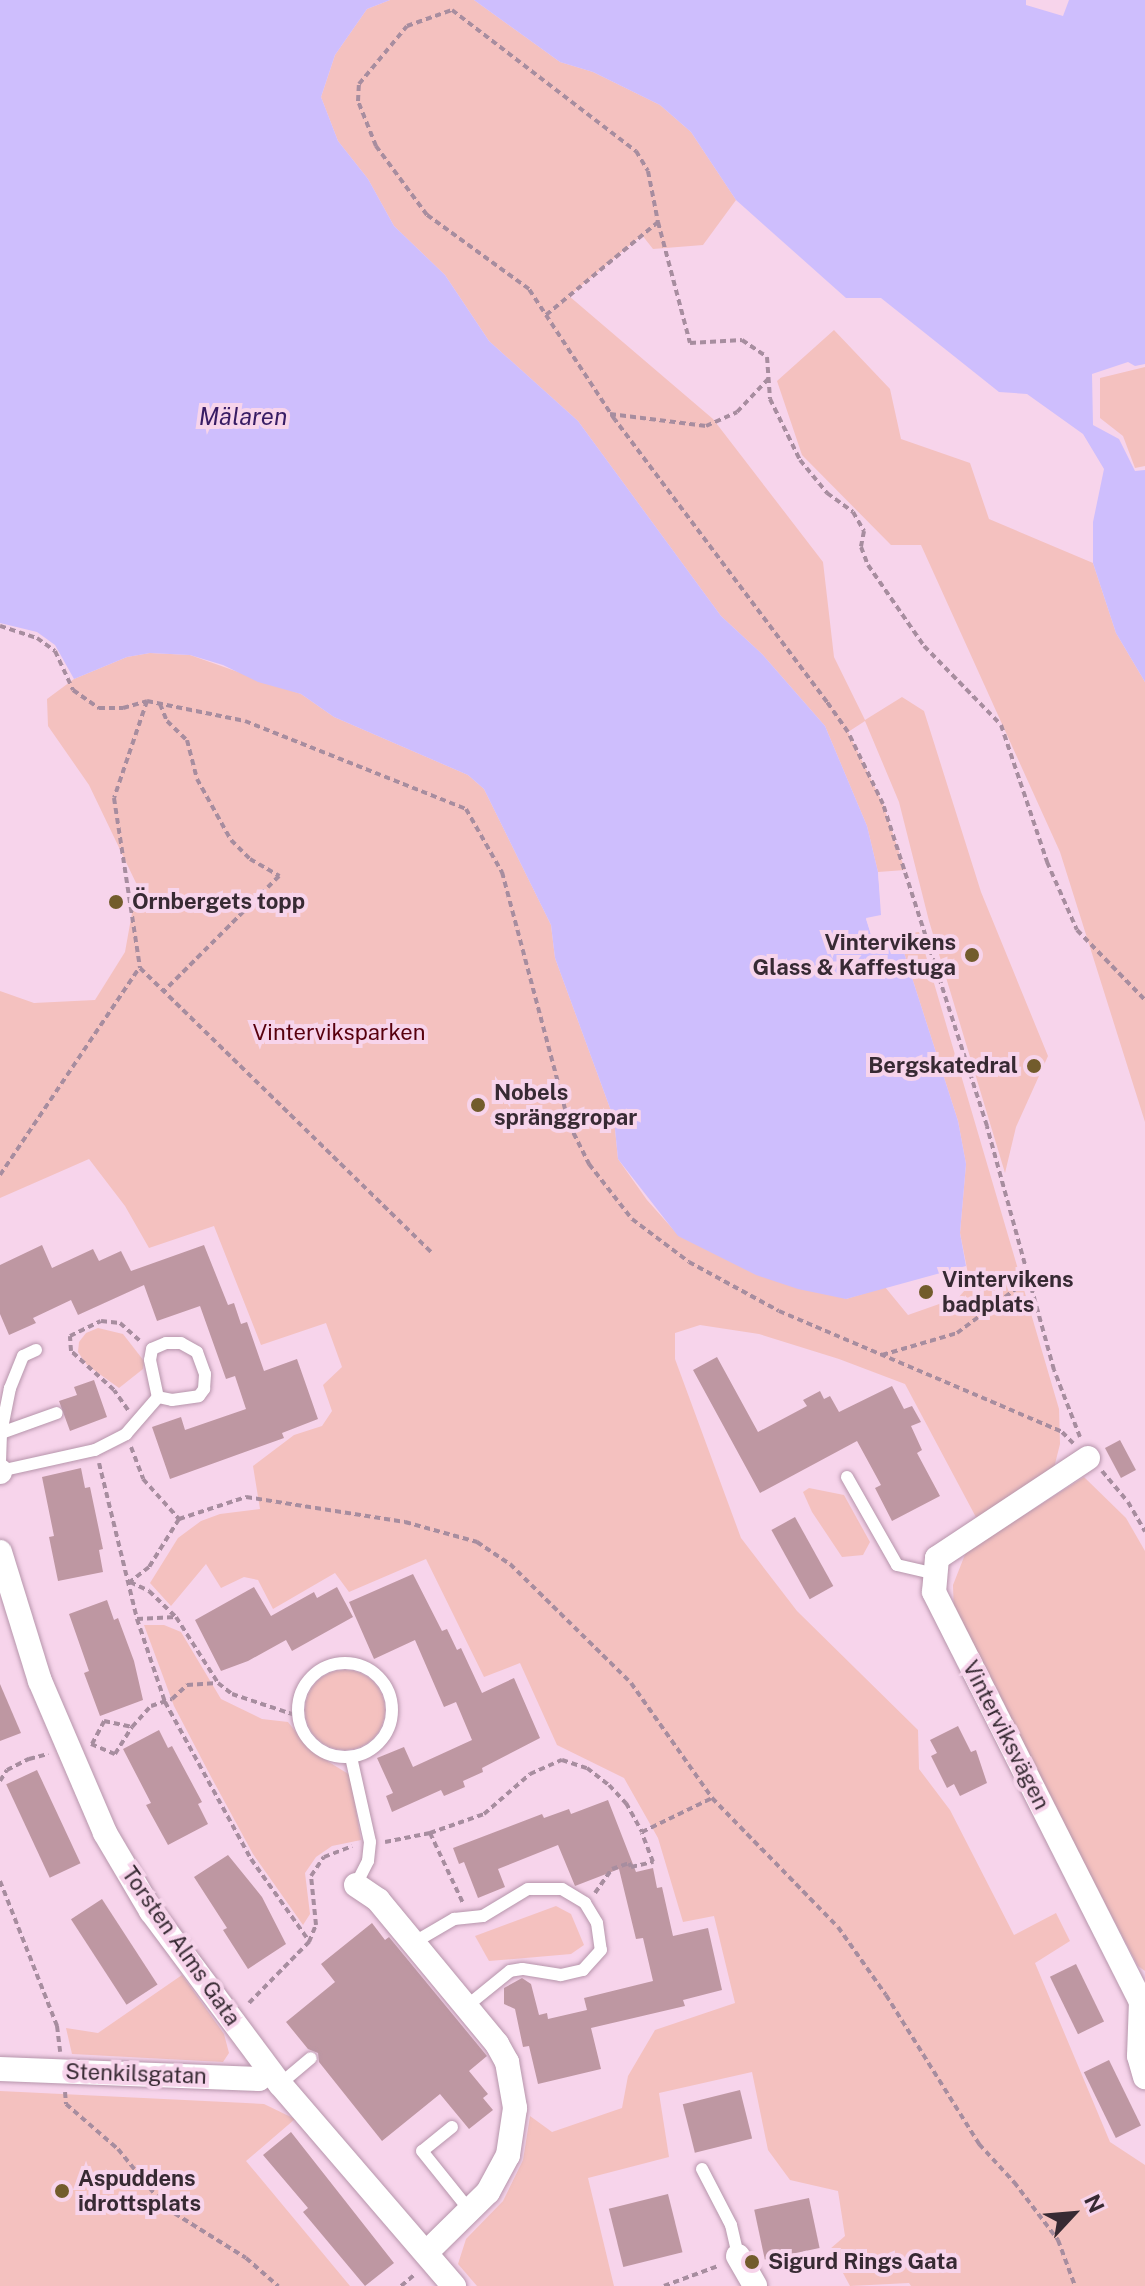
<!DOCTYPE html>
<meta charset="utf-8">
<style>
body{margin:0}
#map{position:relative;width:1145px;height:2286px;overflow:hidden;background:#f7d4eb;font-family:"Public Sans",sans-serif}
div>[style]{position:absolute}
[style*='--x']{left:calc(var(--x)*1px);top:calc(var(--y)*1px);width:calc(var(--w)*1px);rotate:calc(var(--a)*1deg)}
.green>*{inset:0;background:#f4c1bf}
.round{border-radius:50%}
.water>*{inset:0;background:#cebefd}
.pier>*{inset:0;background:#f7d4eb}
.building>*{inset:0;background:#be97a2;transform-origin:0 0}
.path>*{height:4px;margin-top:-2px;transform-origin:0;background:repeating-linear-gradient(90deg,#a78d9f 0 6px,transparent 0 10px)}
.roads{filter:drop-shadow(0 0 2px #b695ab) drop-shadow(0 0 2px #b695ab)}
.lane>*{height:12px;margin:-6px;padding:0 6px;transform-origin:6px;border-radius:6px;background:#fff}
.lane>.ring{margin:-6px;padding:0;box-sizing:content-box;background:none;border:12px solid #fff;border-radius:50%}
.street>*{height:24px;margin:-12px;padding:0 12px;transform-origin:12px;border-radius:12px;background:#fff}
.dots>*{width:22px;height:22px;translate:-50% -50%;box-sizing:border-box;border:4px solid #f7d4eb;border-radius:50%}
span{translate:-50% -50%;white-space:nowrap;text-align:center;line-height:1.15;-webkit-text-stroke:8px #f7d4eb;paint-order:stroke}
.poi-label{font-size:22px;color:#372a33;font-weight:700}
.left{translate:0 -50%;text-align:left}
.right{translate:-100% -50%;text-align:right}
.park-label{font-size:22px;color:#58000e}
.street-label{font-size:22px;color:#372a33}
.water-label{font-size:24px;color:#381c64;font-style:italic}
.north{position:absolute;left:1033px;top:2174px;width:80px;height:80px;-webkit-text-stroke:6px #f7d4eb;paint-order:stroke;rotate:64deg;font-size:22px;font-weight:700;line-height:32px;text-align:center;color:#372a33}
.north::after{content:'';display:block;margin:auto;width:28px;height:36px;background:#372a33;clip-path:polygon(50% 0,100% 100%,50% 72%,0 100%)}
</style>
<div id="map">
<div class="green">
<div style="clip-path:polygon(390px 0,474px 0,560px 62px,593px 72px,660px 105px,691px 132px,736px 200px,703px 245px,653px 249px,642px 235px,569px 296px,713px 419px,823px 562px,834px 657px,865px 720px,902px 697px,924px 711px,981px 892px,1048px 1056px,1016px 1127px,1005px 1173px,929px 921px,899px 802px,865px 721px,848px 732px,883px 804px,905px 870px,878px 872px,867px 826px,825px 726px,762px 654px,721px 616px,578px 421px,489px 341px,445px 275px,394px 226px,368px 179px,338px 141px,321px 97px,335px 55px,367px 9px)"></div>
<div style="clip-path:polygon(834px 330px,890px 389px,901px 439px,970px 463px,989px 519px,1093px 563px,1116px 633px,1145px 682px,1145px 1122px,1060px 852px,921px 545px,891px 545px,802px 455px,777px 381px)"></div>
<div style="clip-path:polygon(1145px 367px,1145px 466px,1135px 468px,1123px 436px,1100px 418px,1100px 378px)"></div>
<div style="clip-path:polygon(150px 653px,190px 655px,301px 694px,334px 717px,468px 775px,484px 789px,551px 925px,555px 958px,614px 1119px,618px 1159px,647px 1200px,679px 1236px,846px 1299px,885px 1287px,908px 1315px,959px 1297px,970px 1284px,960px 1233px,966px 1164px,958px 1121px,898px 934px,919px 932px,1059px 1409px,1060px 1444px,1054px 1468px,978px 1521px,905px 1384px,839px 1359px,759px 1334px,700px 1325px,675px 1333px,675px 1359px,741px 1538px,797px 1611px,918px 1730px,919px 1769px,950px 1810px,1014px 1935px,1056px 1913px,1070px 1941px,1035px 1963px,1110px 2142px,1145px 2165px,1145px 2286px,911px 2286px,909px 2283px,850px 2286px,830px 2249px,845px 2236px,838px 2191px,790px 2180px,768px 2150px,752px 2072px,659px 2093px,669px 2157px,588px 2178px,614px 2286px,477px 2286px,458px 2264px,466px 2239px,503px 2201px,523px 2160px,530px 2116px,552px 2132px,622px 2108px,628px 2076px,655px 2030px,735px 2003px,714px 1916px,683px 1922px,658px 1838px,624px 1778px,557px 1745px,520px 1663px,484px 1677px,426px 1559px,349px 1592px,335px 1573px,273px 1609px,258px 1580px,244px 1577px,221px 1588px,206px 1564px,171px 1606px,150px 1583px,178px 1538px,201px 1521px,220px 1514px,260px 1509px,253px 1466px,294px 1435px,322px 1426px,332px 1411px,323px 1385px,342px 1367px,326px 1323px,261px 1345px,214px 1226px,149px 1248px,125px 1206px,89px 1159px,0 1198px,0 991px,34px 1003px,95px 1000px,125px 952px,137px 885px,89px 785px,48px 726px,47px 699px,74px 679px,127px 657px)"></div>
<div style="clip-path:polygon(98px 1328px,123px 1334px,144px 1361px,143px 1369px,119px 1388px,87px 1365px,78px 1352px,79px 1342px,86px 1333px)"></div>
<div style="clip-path:polygon(1084px 1477px,1126px 1518px,1145px 1551px,1145px 1971px,1138px 1966px,954px 1616px,953px 1585px,966px 1552px)"></div>
<div style="clip-path:polygon(809px 1488px,844px 1495px,870px 1542px,863px 1555px,842px 1557px,812px 1512px,803px 1492px)"></div>
<div style="clip-path:polygon(144px 1625px,164px 1625px,181px 1632px,221px 1699px,262px 1719px,288px 1722px,311px 1751px,350px 1775px,361px 1840px,332px 1846px,316px 1857px,305px 1873px,310px 1914px,303px 1925px,253px 1854px,209px 1773px,174px 1706px)"></div>
<div class="round" style="left:305px;top:1670px;width:80px;height:80px"></div>
<div style="clip-path:polygon(556px 1906px,571px 1914px,584px 1945px,571px 1954px,489px 1961px,475px 1936px)"></div>
<div style="clip-path:polygon(182px 1975px,224px 2034px,229px 2053px,223px 2062px,72px 2054px,66px 2028px,98px 2033px)"></div>
<div style="clip-path:polygon(0 2091px,264px 2104px,295px 2119px,246px 2161px,350px 2286px,0 2286px)"></div>
</div>
<div class="water">
<div style="clip-path:polygon(0 0,390px 0,367px 9px,335px 55px,321px 97px,338px 141px,368px 179px,394px 226px,445px 275px,489px 341px,578px 421px,721px 616px,762px 654px,825px 726px,867px 826px,878px 872px,882px 916px,866px 919px,871px 934px,898px 934px,958px 1121px,966px 1164px,960px 1233px,966px 1266px,846px 1299px,798px 1289px,756px 1275px,678px 1236px,618px 1159px,614px 1119px,555px 958px,551px 925px,484px 789px,468px 775px,334px 717px,301px 694px,258px 682px,223px 665px,190px 655px,150px 653px,127px 657px,74px 679px,55px 645px,37px 632px,0 623px)"></div>
<div style="clip-path:polygon(474px 0,1026px 0,1026px 5px,1063px 16px,1069px 0,1145px 0,1145px 364px,1135px 366px,1128px 362px,1092px 374px,1093px 425px,1119px 439px,1135px 471px,1145px 470px,1145px 682px,1116px 633px,1093px 563px,1093px 522px,1104px 469px,1083px 434px,1027px 394px,999px 392px,881px 298px,846px 298px,736px 200px,691px 132px,660px 105px,593px 72px,560px 62px)"></div>
</div>
<div class="pier">
<div style="clip-path:polygon(878px 872px,882px 872px,886px 916px,871px 922px,874px 931px,897px 930px,898px 934px,871px 935px,866px 918px,881px 915px)"></div>
</div>
<div class="building">
<div style="clip-path:polygon(42px 1245px,52px 1268px,93px 1249px,99px 1261px,121px 1251px,131px 1271px,204px 1245px,228px 1305px,234px 1303px,241px 1324px,247px 1322px,264px 1371px,297px 1359px,318px 1419px,282px 1433px,284px 1438px,170px 1479px,152px 1427px,181px 1417px,185px 1430px,246px 1409px,235px 1376px,226px 1379px,200px 1306px,157px 1321px,144px 1285px,78px 1315px,71px 1300px,33px 1318px,36px 1323px,9px 1335px,0 1314px,0 1265px)"></div>
<div style="clip-path:polygon(717px 1357px,758px 1432px,807px 1406px,803px 1400px,820px 1391px,824px 1399px,830px 1396px,839px 1412px,892px 1386px,904px 1409px,912px 1406px,921px 1422px,911px 1426px,922px 1450px,917px 1453px,940px 1496px,892px 1521px,875px 1488px,881px 1485px,857px 1441px,760px 1493px,693px 1370px)"></div>
<div style="clip-path:polygon(94px 1380px,107px 1417px,70px 1431px,59px 1401px,77px 1395px,74px 1387px)"></div>
<div style="left:1120px;top:1440px;width:34px;height:17px;rotate:62deg"></div>
<div style="clip-path:polygon(81px 1468px,85px 1488px,90px 1487px,103px 1549px,99px 1550px,103px 1572px,58px 1581px,49px 1537px,54px 1536px,42px 1477px)"></div>
<div style="left:795px;top:1517px;width:79px;height:27px;rotate:61deg"></div>
<div style="clip-path:polygon(413px 1574px,442px 1631px,447px 1629px,457px 1650px,461px 1648px,482px 1693px,514px 1678px,540px 1738px,482px 1768px,483px 1772px,463px 1781px,465px 1787px,444px 1796px,441px 1790px,392px 1812px,386px 1796px,393px 1793px,377px 1758px,404px 1747px,413px 1767px,472px 1740px,456px 1702px,444px 1707px,415px 1640px,374px 1659px,349px 1602px)"></div>
<div style="clip-path:polygon(254px 1587px,271px 1616px,314px 1592px,317px 1598px,337px 1587px,353px 1617px,292px 1651px,286px 1640px,248px 1661px,221px 1671px,195px 1620px)"></div>
<div style="clip-path:polygon(107px 1600px,114px 1620px,118px 1618px,134px 1661px,143px 1700px,100px 1716px,84px 1673px,89px 1671px,69px 1614px)"></div>
<div style="clip-path:polygon(0 1684px,21px 1733px,0 1741px)"></div>
<div style="clip-path:polygon(958px 1726px,971px 1752px,976px 1750px,987px 1783px,960px 1796px,954px 1784px,947px 1788px,931px 1756px,937px 1753px,930px 1740px)"></div>
<div style="clip-path:polygon(159px 1730px,168px 1748px,172px 1746px,202px 1802px,198px 1804px,208px 1824px,168px 1845px,146px 1805px,151px 1803px,123px 1749px)"></div>
<div style="left:37px;top:1770px;width:103px;height:34px;rotate:65deg"></div>
<div style="clip-path:polygon(608px 1800px,636px 1872px,653px 1868px,657px 1888px,662px 1887px,673px 1936px,708px 1928px,722px 1990px,683px 2000px,685px 2006px,591px 2028px,601px 2069px,538px 2084px,529px 2046px,523px 2047px,515px 2009px,504px 2004px,504px 1988px,522px 1978px,531px 1984px,539px 2015px,547px 2013px,548px 2019px,587px 2010px,584px 1998px,653px 1981px,643px 1938px,636px 1939px,619px 1869px,575px 1886px,558px 1845px,498px 1869px,505px 1887px,478px 1898px,464px 1862px,459px 1864px,453px 1848px,542px 1814px,544px 1818px,569px 1809px,571px 1814px)"></div>
<div style="clip-path:polygon(228px 1855px,262px 1897px,286px 1944px,248px 1969px,223px 1930px,227px 1928px,194px 1877px)"></div>
<div style="left:102px;top:1899px;width:102px;height:37px;rotate:57deg"></div>
<div style="clip-path:polygon(372px 1923px,385px 1940px,389px 1937px,487px 2056px,469px 2071px,488px 2094px,483px 2098px,493px 2110px,469px 2129px,440px 2094px,382px 2141px,319px 2062px,318px 2053px,308px 2049px,286px 2022px,335px 1982px,321px 1964px)"></div>
<div style="left:1076px;top:1964px;width:64px;height:29px;rotate:64deg"></div>
<div style="left:1109px;top:2060px;width:73px;height:28px;rotate:64deg"></div>
<div style="left:740px;top:2090px;width:50px;height:59px;rotate:76deg"></div>
<div style="clip-path:polygon(291px 2132px,394px 2263px,365px 2286px,303px 2212px,308px 2208px,263px 2155px)"></div>
<div style="left:668px;top:2194px;width:60px;height:61px;rotate:76deg"></div>
<div style="left:809px;top:2198px;width:51px;height:56px;rotate:78deg"></div>
</div>
<div class="path">
<div style="--x:546;--y:315;--w:146;--a:-39.7"></div>
<div style="--x:610;--y:414;--w:97;--a:7.1"></div>
<div style="--x:706;--y:426;--w:34;--a:-24"></div>
<div style="--x:737;--y:412;--w:47;--a:-46.7"></div>
<div style="--x:0;--y:626;--w:39;--a:18"></div>
<div style="--x:37;--y:638;--w:22;--a:36"></div>
<div style="--x:55;--y:651;--w:43;--a:65.2"></div>
<div style="--x:73;--y:690;--w:32;--a:35"></div>
<div style="--x:99;--y:708;--w:24;--a:0"></div>
<div style="--x:123;--y:708;--w:25;--a:-16"></div>
<div style="--x:147;--y:701;--w:100;--a:11.5"></div>
<div style="--x:245;--y:721;--w:238;--a:21.7"></div>
<div style="--x:466;--y:809;--w:73;--a:60.3"></div>
<div style="--x:502;--y:872;--w:261;--a:75.1"></div>
<div style="--x:569;--y:1124;--w:45;--a:63.4"></div>
<div style="--x:589;--y:1164;--w:70;--a:52"></div>
<div style="--x:632;--y:1219;--w:71;--a:37"></div>
<div style="--x:689;--y:1262;--w:102;--a:28.6"></div>
<div style="--x:779;--y:1311;--w:308;--a:23.1"></div>
<div style="--x:1062;--y:1432;--w:16;--a:45"></div>
<div style="--x:147;--y:701;--w:102;--a:108.8"></div>
<div style="--x:114;--y:798;--w:172;--a:81.3"></div>
<div style="--x:140;--y:968;--w:409;--a:44.3"></div>
<div style="--x:160;--y:704;--w:18;--a:68"></div>
<div style="--x:167;--y:721;--w:28;--a:44"></div>
<div style="--x:187;--y:740;--w:40;--a:75.6"></div>
<div style="--x:197;--y:779;--w:70;--a:60.9"></div>
<div style="--x:231;--y:840;--w:27;--a:45"></div>
<div style="--x:250;--y:859;--w:34;--a:30"></div>
<div style="--x:279;--y:876;--w:163;--a:135"></div>
<div style="--x:0;--y:1175;--w:249;--a:-56.1"></div>
<div style="--x:882;--y:1355;--w:78;--a:-16.3"></div>
<div style="--x:957;--y:1333;--w:90;--a:-36.9"></div>
<div style="--x:128;--y:1410;--w:24;--a:-125"></div>
<div style="--x:114;--y:1390;--w:58;--a:-137.8"></div>
<div style="--x:71;--y:1351;--w:15;--a:-94"></div>
<div style="--x:70;--y:1336;--w:34;--a:-26"></div>
<div style="--x:101;--y:1321;--w:19;--a:6"></div>
<div style="--x:120;--y:1323;--w:27;--a:42"></div>
<div style="--x:1080;--y:1437;--w:72;--a:-111.2"></div>
<div style="--x:1054;--y:1370;--w:253;--a:-105.4"></div>
<div style="--x:987;--y:1126;--w:338;--a:-107.9"></div>
<div style="--x:883;--y:804;--w:80;--a:-115.9"></div>
<div style="--x:848;--y:732;--w:37;--a:-125"></div>
<div style="--x:827;--y:702;--w:353;--a:-126.9"></div>
<div style="--x:615;--y:420;--w:157;--a:-123.3"></div>
<div style="--x:529;--y:289;--w:126;--a:-144"></div>
<div style="--x:427;--y:215;--w:86;--a:-126.5"></div>
<div style="--x:376;--y:146;--w:48;--a:-111.8"></div>
<div style="--x:358;--y:101;--w:17;--a:-87"></div>
<div style="--x:359;--y:84;--w:75;--a:-50.4"></div>
<div style="--x:407;--y:26;--w:48;--a:-19.6"></div>
<div style="--x:452;--y:10;--w:232;--a:37.5"></div>
<div style="--x:636;--y:151;--w:23;--a:59"></div>
<div style="--x:648;--y:171;--w:52;--a:78.9"></div>
<div style="--x:658;--y:222;--w:125;--a:75.2"></div>
<div style="--x:690;--y:343;--w:52;--a:-3.3"></div>
<div style="--x:742;--y:340;--w:30;--a:34"></div>
<div style="--x:767;--y:357;--w:42;--a:85.9"></div>
<div style="--x:770;--y:399;--w:68;--a:63.8"></div>
<div style="--x:800;--y:460;--w:43;--a:50.7"></div>
<div style="--x:827;--y:493;--w:32;--a:36"></div>
<div style="--x:853;--y:512;--w:22;--a:60"></div>
<div style="--x:864;--y:531;--w:16;--a:101"></div>
<div style="--x:861;--y:547;--w:19;--a:69"></div>
<div style="--x:868;--y:565;--w:98;--a:55.3"></div>
<div style="--x:924;--y:646;--w:110;--a:45.7"></div>
<div style="--x:1001;--y:725;--w:145;--a:71.4"></div>
<div style="--x:1047;--y:862;--w:74;--a:66.2"></div>
<div style="--x:1077;--y:930;--w:98;--a:45.8"></div>
<div style="--x:131;--y:1447;--w:34;--a:69"></div>
<div style="--x:143;--y:1479;--w:54;--a:48"></div>
<div style="--x:179;--y:1519;--w:71;--a:-18.2"></div>
<div style="--x:246;--y:1497;--w:161;--a:8.9"></div>
<div style="--x:405;--y:1522;--w:75;--a:15.5"></div>
<div style="--x:477;--y:1542;--w:40;--a:34"></div>
<div style="--x:510;--y:1564;--w:170;--a:44.5"></div>
<div style="--x:631;--y:1683;--w:141;--a:54.8"></div>
<div style="--x:712;--y:1798;--w:180;--a:45.7"></div>
<div style="--x:838;--y:1927;--w:83;--a:54.8"></div>
<div style="--x:886;--y:1995;--w:176;--a:58"></div>
<div style="--x:979;--y:2144;--w:52;--a:47.4"></div>
<div style="--x:1014;--y:2182;--w:73;--a:52.8"></div>
<div style="--x:1058;--y:2240;--w:49;--a:69.7"></div>
<div style="--x:99;--y:1463;--w:161;--a:76.3"></div>
<div style="--x:137;--y:1619;--w:88;--a:71.4"></div>
<div style="--x:165;--y:1702;--w:179;--a:61.3"></div>
<div style="--x:251;--y:1859;--w:100;--a:54.7"></div>
<div style="--x:1102;--y:1471;--w:40;--a:50"></div>
<div style="--x:1128;--y:1502;--w:34;--a:60"></div>
<div style="--x:179;--y:1519;--w:57;--a:122"></div>
<div style="--x:149;--y:1567;--w:24;--a:142"></div>
<div style="--x:130;--y:1582;--w:21;--a:25"></div>
<div style="--x:149;--y:1591;--w:37;--a:44"></div>
<div style="--x:176;--y:1617;--w:78;--a:57.5"></div>
<div style="--x:218;--y:1683;--w:18;--a:38"></div>
<div style="--x:232;--y:1694;--w:70;--a:18.4"></div>
<div style="--x:137;--y:1619;--w:39;--a:-3"></div>
<div style="--x:91;--y:1744;--w:26;--a:23"></div>
<div style="--x:115;--y:1754;--w:32;--a:-58"></div>
<div style="--x:92;--y:1744;--w:26;--a:-62"></div>
<div style="--x:104;--y:1721;--w:29;--a:12"></div>
<div style="--x:132;--y:1727;--w:28;--a:-48"></div>
<div style="--x:151;--y:1706;--w:22;--a:-18"></div>
<div style="--x:172;--y:1699;--w:21;--a:-43"></div>
<div style="--x:187;--y:1685;--w:30;--a:-4"></div>
<div style="--x:0;--y:1781;--w:13;--a:-58"></div>
<div style="--x:7;--y:1770;--w:25;--a:-27"></div>
<div style="--x:29;--y:1759;--w:20;--a:-15"></div>
<div style="--x:430;--y:1833;--w:77;--a:64.8"></div>
<div style="--x:385;--y:1842;--w:46;--a:-11.3"></div>
<div style="--x:430;--y:1833;--w:57;--a:-19.4"></div>
<div style="--x:484;--y:1814;--w:61;--a:-41"></div>
<div style="--x:530;--y:1774;--w:35;--a:-24"></div>
<div style="--x:562;--y:1760;--w:26;--a:18"></div>
<div style="--x:587;--y:1768;--w:28;--a:38"></div>
<div style="--x:609;--y:1785;--w:25;--a:47"></div>
<div style="--x:626;--y:1803;--w:33;--a:61"></div>
<div style="--x:642;--y:1832;--w:78;--a:-25.9"></div>
<div style="--x:0;--y:1881;--w:156;--a:68.5"></div>
<div style="--x:57;--y:2026;--w:26;--a:83"></div>
<div style="--x:595;--y:1893;--w:29;--a:-55"></div>
<div style="--x:612;--y:1869;--w:18;--a:-19"></div>
<div style="--x:629;--y:1863;--w:4;--a:63"></div>
<div style="--x:631;--y:1867;--w:23;--a:-13"></div>
<div style="--x:653;--y:1862;--w:31;--a:-111"></div>
<div style="--x:249;--y:2003;--w:86;--a:-45.5"></div>
<div style="--x:309;--y:1942;--w:18;--a:-68"></div>
<div style="--x:316;--y:1925;--w:49;--a:-95.8"></div>
<div style="--x:311;--y:1876;--w:23;--a:-56"></div>
<div style="--x:324;--y:1857;--w:30;--a:-21"></div>
<div style="--x:65;--y:2092;--w:12;--a:85"></div>
<div style="--x:66;--y:2104;--w:69;--a:40.9"></div>
<div style="--x:118;--y:2149;--w:76;--a:50.9"></div>
<div style="--x:166;--y:2208;--w:94;--a:32"></div>
<div style="--x:246;--y:2258;--w:43;--a:41.2"></div>
<div style="--x:401;--y:2286;--w:17;--a:-40"></div>
<div style="--x:664;--y:2286;--w:58;--a:-20.3"></div>
</div>
<div class="roads">
<div class="lane">
<div style="--x:36;--y:1350;--w:14;--a:155"></div>
<div style="--x:23;--y:1356;--w:35;--a:112"></div>
<div style="--x:10;--y:1388;--w:46;--a:101.3"></div>
<div style="--x:1;--y:1433;--w:38;--a:92"></div>
<div style="--x:0;--y:1471;--w:97;--a:-12.5"></div>
<div style="--x:95;--y:1450;--w:35;--a:-27"></div>
<div style="--x:126;--y:1434;--w:49;--a:-49.1"></div>
<div style="--x:158;--y:1397;--w:14;--a:12"></div>
<div style="--x:172;--y:1400;--w:27;--a:-8"></div>
<div style="--x:199;--y:1396;--w:9;--a:-54"></div>
<div style="--x:204;--y:1389;--w:15;--a:-86"></div>
<div style="--x:205;--y:1374;--w:23;--a:-110"></div>
<div style="--x:197;--y:1352;--w:18;--a:-151"></div>
<div style="--x:181;--y:1343;--w:15;--a:180"></div>
<div style="--x:166;--y:1343;--w:15;--a:157"></div>
<div style="--x:152;--y:1349;--w:11;--a:100"></div>
<div style="--x:150;--y:1360;--w:38;--a:78"></div>
<div style="--x:1;--y:1433;--w:59;--a:-19.7"></div>
<div style="--x:847;--y:1477;--w:101;--a:60.4"></div>
<div style="--x:897;--y:1565;--w:40;--a:13"></div>
<div class="ring" style="left:298px;top:1663px;width:82px;height:82px"></div>
<div style="--x:351;--y:1757;--w:87;--a:77.4"></div>
<div style="--x:370;--y:1842;--w:19;--a:96"></div>
<div style="--x:368;--y:1861;--w:27;--a:117"></div>
<div style="--x:413;--y:1943;--w:48;--a:-30.3"></div>
<div style="--x:454;--y:1919;--w:29;--a:-6"></div>
<div style="--x:483;--y:1916;--w:52;--a:-31"></div>
<div style="--x:528;--y:1889;--w:34;--a:0"></div>
<div style="--x:562;--y:1889;--w:27;--a:31"></div>
<div style="--x:585;--y:1903;--w:23;--a:59"></div>
<div style="--x:597;--y:1923;--w:27;--a:82"></div>
<div style="--x:601;--y:1950;--w:27;--a:132"></div>
<div style="--x:583;--y:1970;--w:23;--a:167"></div>
<div style="--x:561;--y:1975;--w:39;--a:-171"></div>
<div style="--x:522;--y:1969;--w:12;--a:171"></div>
<div style="--x:510;--y:1971;--w:55;--a:140.9"></div>
<div style="--x:280;--y:2084;--w:40;--a:-40"></div>
<div style="--x:452;--y:2127;--w:38;--a:141"></div>
<div style="--x:422;--y:2151;--w:77;--a:51.3"></div>
<div style="--x:702;--y:2169;--w:63;--a:62.6"></div>
<div style="--x:731;--y:2225;--w:32;--a:77"></div>
</div>
<div class="street">
<div style="--x:1088;--y:1458;--w:181;--a:146.5"></div>
<div style="--x:937;--y:1558;--w:34;--a:95"></div>
<div style="--x:934;--y:1592;--w:458;--a:63.2"></div>
<div style="--x:1141;--y:2001;--w:55;--a:92.1"></div>
<div style="--x:1139;--y:2056;--w:22;--a:74"></div>
<div style="--x:0;--y:1472;--w:1;--a:-90"></div>
<div style="--x:0;--y:1552;--w:135;--a:72.8"></div>
<div style="--x:40;--y:1681;--w:165;--a:66.8"></div>
<div style="--x:105;--y:1833;--w:91;--a:59.5"></div>
<div style="--x:151;--y:1911;--w:216;--a:53.3"></div>
<div style="--x:280;--y:2084;--w:267;--a:49.3"></div>
<div style="--x:356;--y:1885;--w:27;--a:34"></div>
<div style="--x:378;--y:1900;--w:187;--a:50.4"></div>
<div style="--x:497;--y:2044;--w:21;--a:61"></div>
<div style="--x:507;--y:2062;--w:47;--a:80.1"></div>
<div style="--x:515;--y:2108;--w:48;--a:98.5"></div>
<div style="--x:508;--y:2155;--w:42;--a:118.4"></div>
<div style="--x:488;--y:2192;--w:87;--a:135.5"></div>
<div style="--x:0;--y:2069;--w:259;--a:2.2"></div>
<div style="--x:259;--y:2079;--w:13;--a:-39"></div>
<div style="--x:738;--y:2256;--w:34;--a:60"></div>
</div>
</div>
<div class="dots">
<div style="left:116px;top:902px;background:#725c2c"></div>
<div style="left:972px;top:955px;background:#725c2c"></div>
<div style="left:1034px;top:1066px;background:#725c2c"></div>
<div style="left:478px;top:1105px;background:#725c2c"></div>
<div style="left:926px;top:1292px;background:#725c2c"></div>
<div style="left:62px;top:2191px;background:#725c2c"></div>
<div style="left:752px;top:2262px;background:#725c2c"></div>
</div>
<div class="poi-label">
<span class="left" style="left:132px;top:902px">Örnbergets topp</span>
<span class="right" style="left:956px;top:955px">Vintervikens<br>Glass &amp; Kaffestuga</span>
<span class="right" style="left:1018px;top:1066px">Bergskatedral</span>
<span class="left" style="left:494px;top:1105px">Nobels<br>spränggropar</span>
<span class="left" style="left:942px;top:1292px">Vintervikens<br>badplats</span>
<span class="left" style="left:78px;top:2191px">Aspuddens<br>idrottsplats</span>
<span class="left" style="left:768px;top:2262px">Sigurd Rings Gata</span>
</div>
<div class="park-label">
<span style="left:339px;top:1033px">Vinterviksparken</span>
</div>
<div class="street-label">
<span style="left:1006px;top:1735px;rotate:63deg">Vinterviksvägen</span>
<span style="left:181px;top:1946px;rotate:55deg">Torsten Alms Gata</span>
<span style="left:136px;top:2074px;rotate:2deg">Stenkilsgatan</span>
</div>
<div class="water-label">
<span style="left:243px;top:417px">Mälaren</span>
</div>
<div class="north">N</div>
</div>
